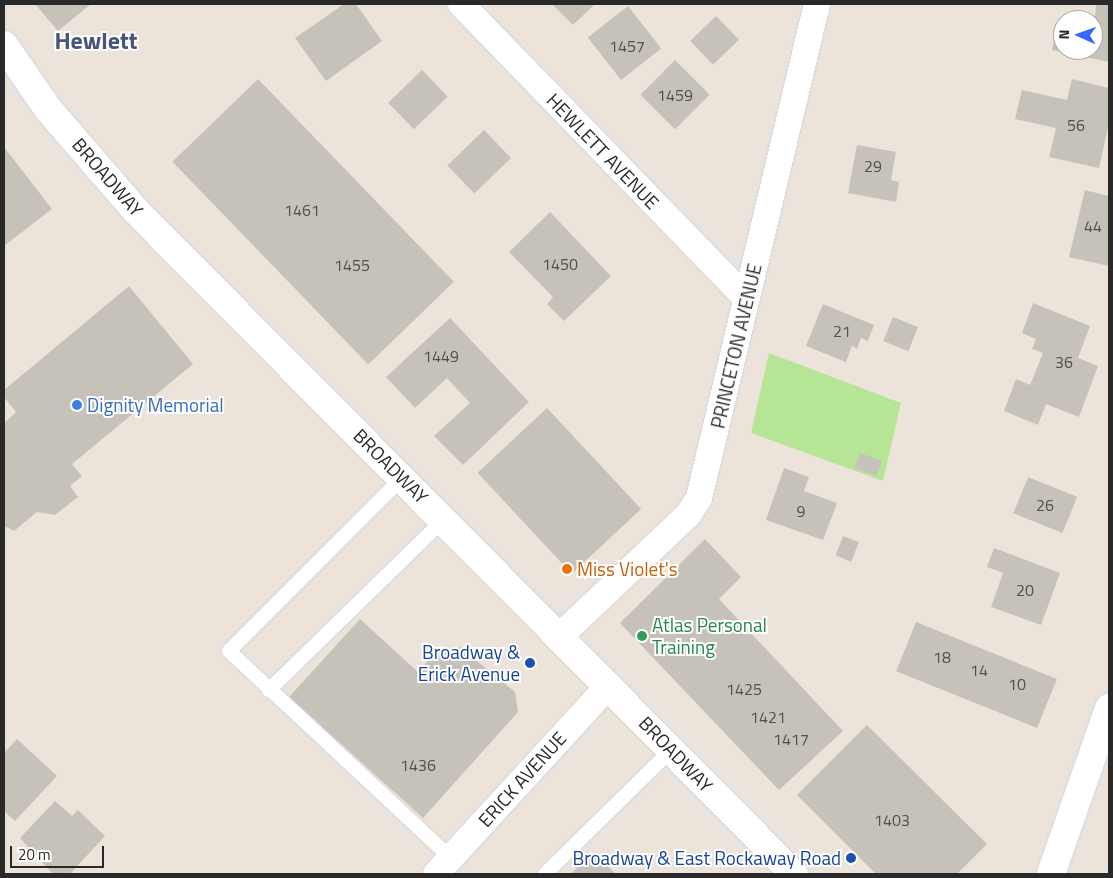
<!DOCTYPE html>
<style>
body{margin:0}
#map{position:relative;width:1113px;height:878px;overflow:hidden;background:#ece4db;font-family:"Titillium Web",sans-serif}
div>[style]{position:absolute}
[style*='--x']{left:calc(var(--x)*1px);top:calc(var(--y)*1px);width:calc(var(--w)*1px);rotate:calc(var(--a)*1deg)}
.green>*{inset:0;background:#b5e595}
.building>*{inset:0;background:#c7c2b9;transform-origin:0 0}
.roads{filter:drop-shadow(0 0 1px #d0d5e3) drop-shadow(0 0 1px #d0d5e3)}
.lane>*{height:14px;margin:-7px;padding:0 7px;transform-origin:7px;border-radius:7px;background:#fff}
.street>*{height:26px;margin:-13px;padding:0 13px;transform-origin:13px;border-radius:13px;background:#fff}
.secondary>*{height:28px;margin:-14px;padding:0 14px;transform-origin:14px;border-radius:14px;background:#fff}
.dots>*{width:14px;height:14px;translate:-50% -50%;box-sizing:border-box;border:2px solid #fff;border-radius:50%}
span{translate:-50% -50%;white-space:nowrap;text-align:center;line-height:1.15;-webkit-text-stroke:4px #fff;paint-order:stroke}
.number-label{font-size:16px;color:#504f4d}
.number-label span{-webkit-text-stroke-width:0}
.street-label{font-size:19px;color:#292929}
.shop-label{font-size:19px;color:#366cbe}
.left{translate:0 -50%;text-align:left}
.food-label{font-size:19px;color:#c56008}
.leisure-label{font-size:19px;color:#27864d}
.transit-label{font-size:19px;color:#164399}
.right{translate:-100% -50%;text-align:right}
.district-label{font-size:24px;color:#48547c;font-weight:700}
.frame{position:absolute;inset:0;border:5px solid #292929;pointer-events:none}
.north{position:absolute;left:1053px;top:10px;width:50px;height:50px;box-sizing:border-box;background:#fff;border:1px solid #a9a9a9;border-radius:50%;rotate:272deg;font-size:14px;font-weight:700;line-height:20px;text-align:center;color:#292929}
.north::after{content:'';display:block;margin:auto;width:18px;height:22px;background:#3566ff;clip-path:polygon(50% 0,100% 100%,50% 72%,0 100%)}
.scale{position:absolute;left:10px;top:846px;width:94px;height:22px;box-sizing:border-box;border:2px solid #292929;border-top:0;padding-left:6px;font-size:15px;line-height:18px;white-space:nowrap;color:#292929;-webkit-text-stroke:4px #fff;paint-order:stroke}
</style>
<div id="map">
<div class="green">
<div style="clip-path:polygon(769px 353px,901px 403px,883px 481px,751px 433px)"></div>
</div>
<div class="building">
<div style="clip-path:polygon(35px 4px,91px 4px,58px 31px)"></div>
<div style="clip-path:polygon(344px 4px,356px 4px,382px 41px,326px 81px,295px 38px)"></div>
<div style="clip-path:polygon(552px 4px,595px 4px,573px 25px)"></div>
<div style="clip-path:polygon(1096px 4px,1109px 4px,1109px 62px,1052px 50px,1055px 32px,1063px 34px,1063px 50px,1093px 50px)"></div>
<div style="left:628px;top:6px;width:54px;height:51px;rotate:52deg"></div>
<div style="left:716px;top:16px;width:33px;height:36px;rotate:46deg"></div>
<div style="left:675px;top:60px;width:49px;height:49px;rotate:45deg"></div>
<div style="left:422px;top:70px;width:37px;height:47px;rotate:46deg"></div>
<div style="left:258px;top:79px;width:282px;height:119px;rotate:46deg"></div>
<div style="clip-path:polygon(1072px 79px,1109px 88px,1109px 123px,1099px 168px,1049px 157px,1056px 128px,1015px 119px,1022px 90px,1067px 100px)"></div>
<div style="left:484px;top:130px;width:39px;height:51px;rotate:46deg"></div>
<div style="clip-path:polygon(857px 145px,896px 152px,891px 180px,899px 182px,896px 202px,848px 193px)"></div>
<div style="clip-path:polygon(4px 147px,52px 209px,4px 246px)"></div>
<div style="clip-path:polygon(1085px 190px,1109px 196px,1109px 266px,1069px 257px)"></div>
<div style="clip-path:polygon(550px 212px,611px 276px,564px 321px,547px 304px,553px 297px,509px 252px)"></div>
<div style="clip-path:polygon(129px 286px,193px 364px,72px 464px,82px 476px,70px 486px,78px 497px,55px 515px,37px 512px,14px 531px,4px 526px,4px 423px,16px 412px,4px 397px,4px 390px)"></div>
<div style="clip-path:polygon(1033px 303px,1090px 326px,1078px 358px,1098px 366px,1079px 417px,1046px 404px,1038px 425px,1004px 411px,1016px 379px,1030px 385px,1043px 353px,1032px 349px,1036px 339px,1022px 333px)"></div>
<div style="clip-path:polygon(823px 304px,874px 325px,868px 341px,861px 338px,857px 349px,852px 346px,846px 362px,806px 346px)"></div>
<div style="left:893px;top:317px;width:27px;height:26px;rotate:22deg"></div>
<div style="clip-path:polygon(450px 318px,529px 402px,463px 465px,434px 436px,470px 403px,447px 378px,415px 408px,386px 377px)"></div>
<div style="left:547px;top:408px;width:138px;height:95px;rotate:47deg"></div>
<div style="left:860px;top:453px;width:23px;height:16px;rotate:20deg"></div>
<div style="clip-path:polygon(784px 468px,809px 477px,804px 491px,837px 503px,823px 540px,766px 520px)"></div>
<div style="left:1028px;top:477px;width:53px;height:39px;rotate:22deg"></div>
<div style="left:843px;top:536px;width:17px;height:21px;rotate:21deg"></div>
<div style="clip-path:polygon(705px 539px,741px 577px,719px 599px,843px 731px,779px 790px,620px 623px)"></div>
<div style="clip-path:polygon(994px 548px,1060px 573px,1041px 625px,991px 607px,1003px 573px,987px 567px)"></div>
<div style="clip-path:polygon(360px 619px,418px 672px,438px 649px,460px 647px,515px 692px,518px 712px,423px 818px,289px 697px)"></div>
<div style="left:916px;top:622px;width:152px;height:53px;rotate:22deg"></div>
<div style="clip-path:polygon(867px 725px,987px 844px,957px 874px,876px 874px,797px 795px)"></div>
<div style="clip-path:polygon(17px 739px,57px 776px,15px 821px,4px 811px,4px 753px)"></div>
<div style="clip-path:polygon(55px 801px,72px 816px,78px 810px,105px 836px,70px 874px,53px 874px,20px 838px)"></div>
<div style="clip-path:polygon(592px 852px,616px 874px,571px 874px)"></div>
</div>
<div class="roads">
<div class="lane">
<div style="--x:403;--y:477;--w:246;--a:135"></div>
<div style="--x:229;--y:651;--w:304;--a:43"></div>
<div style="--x:269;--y:690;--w:245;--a:-44.3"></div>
<div style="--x:545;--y:874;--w:178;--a:-44.5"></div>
</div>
<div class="street">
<div style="--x:461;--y:4;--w:409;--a:45.9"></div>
<div style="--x:561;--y:635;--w:175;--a:-43.4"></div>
<div style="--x:688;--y:515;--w:20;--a:-57"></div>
<div style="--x:699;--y:498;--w:508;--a:-76.57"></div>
<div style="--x:436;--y:874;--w:256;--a:-47.5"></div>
</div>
<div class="secondary">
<div style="--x:4;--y:45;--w:78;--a:55.5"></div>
<div style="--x:48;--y:109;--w:135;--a:49.2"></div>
<div style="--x:136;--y:211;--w:934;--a:45.22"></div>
<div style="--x:1051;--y:874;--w:176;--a:-70.7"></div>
</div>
</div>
<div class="dots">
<div style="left:77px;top:405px;background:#3f7fe0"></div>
<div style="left:567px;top:569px;background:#e8710a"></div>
<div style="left:642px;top:636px;background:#2e9e5b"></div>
<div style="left:530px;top:663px;background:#1a4fb4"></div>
<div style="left:851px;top:858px;background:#1a4fb4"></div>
</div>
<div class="number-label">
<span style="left:627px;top:46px">1457</span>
<span style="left:675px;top:95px">1459</span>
<span style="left:1076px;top:125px">56</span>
<span style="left:873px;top:166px">29</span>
<span style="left:302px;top:210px">1461</span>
<span style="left:1093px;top:226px">44</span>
<span style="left:560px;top:264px">1450</span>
<span style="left:352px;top:265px">1455</span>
<span style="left:842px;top:331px">21</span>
<span style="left:441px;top:356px">1449</span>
<span style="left:1064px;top:362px">36</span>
<span style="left:1045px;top:505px">26</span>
<span style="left:801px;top:511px">9</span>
<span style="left:1025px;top:590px">20</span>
<span style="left:942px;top:657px">18</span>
<span style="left:979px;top:670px">14</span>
<span style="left:1017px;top:684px">10</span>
<span style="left:744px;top:689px">1425</span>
<span style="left:768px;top:717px">1421</span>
<span style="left:791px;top:739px">1417</span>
<span style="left:418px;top:765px">1436</span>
<span style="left:892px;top:820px">1403</span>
</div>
<div class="street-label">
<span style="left:603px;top:151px;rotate:46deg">HEWLETT AVENUE</span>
<span style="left:108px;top:177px;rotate:49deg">BROADWAY</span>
<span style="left:736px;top:346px;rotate:-77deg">PRINCETON AVENUE</span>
<span style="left:391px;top:466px;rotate:45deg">BROADWAY</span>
<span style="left:676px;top:754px;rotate:46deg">BROADWAY</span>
<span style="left:522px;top:779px;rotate:-48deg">ERICK AVENUE</span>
</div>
<div class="shop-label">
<span class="left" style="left:87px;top:405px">Dignity Memorial</span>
</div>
<div class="food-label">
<span class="left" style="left:577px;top:569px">Miss Violet's</span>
</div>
<div class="leisure-label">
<span class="left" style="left:652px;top:636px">Atlas Personal<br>Training</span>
</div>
<div class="transit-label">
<span class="right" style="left:520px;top:663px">Broadway &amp;<br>Erick Avenue</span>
<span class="right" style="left:841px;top:858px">Broadway &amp; East Rockaway Road</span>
</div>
<div class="district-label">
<span style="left:96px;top:41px">Hewlett</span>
</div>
<div class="frame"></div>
<div class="north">N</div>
<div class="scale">20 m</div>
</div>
